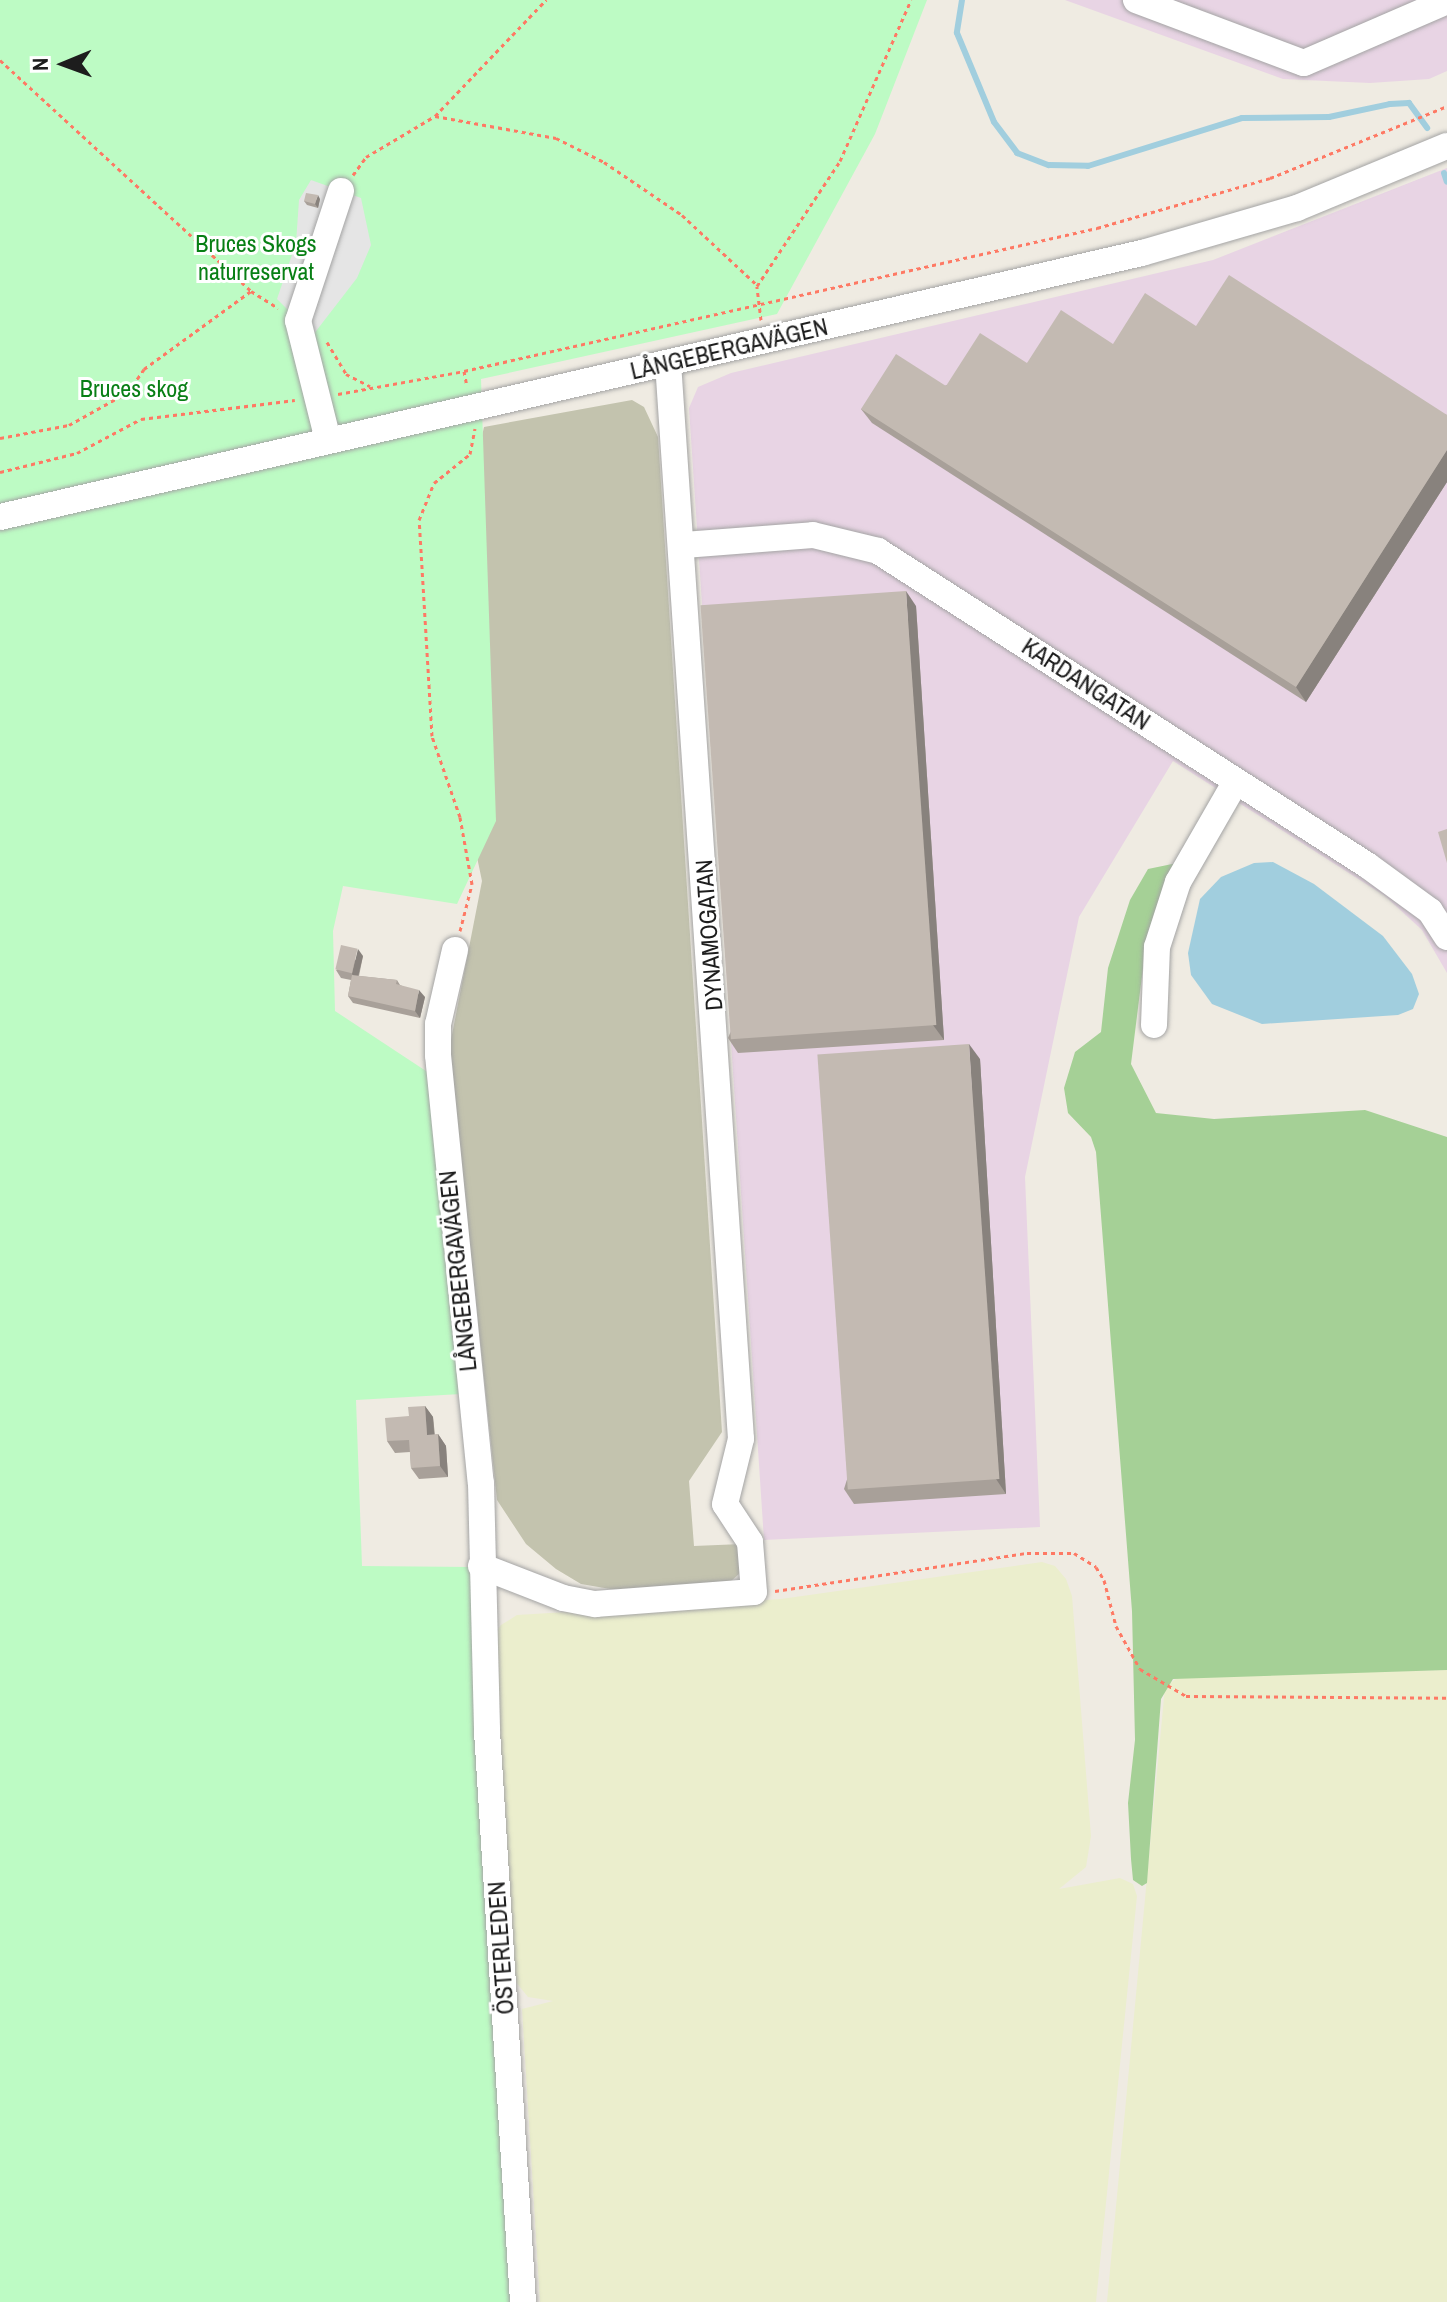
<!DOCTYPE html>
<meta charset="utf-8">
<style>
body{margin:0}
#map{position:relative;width:1447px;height:2302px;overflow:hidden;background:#efebe2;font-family:"Archivo Narrow",sans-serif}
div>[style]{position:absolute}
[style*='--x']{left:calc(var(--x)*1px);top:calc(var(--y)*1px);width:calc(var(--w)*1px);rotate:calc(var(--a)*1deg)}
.industrial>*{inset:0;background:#e8d4e4}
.construction>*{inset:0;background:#c3c3ae}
.farmland>*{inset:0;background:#ebeecd}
.forest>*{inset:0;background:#a5d096}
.park>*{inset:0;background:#bdfbc4}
.parking>*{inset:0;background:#e5e5e5}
.water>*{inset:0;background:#a1cede}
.stream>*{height:6px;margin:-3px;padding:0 3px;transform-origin:3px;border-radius:3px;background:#a1cede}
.path>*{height:3px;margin-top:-1.5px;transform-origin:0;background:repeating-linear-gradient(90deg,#fe7964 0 4px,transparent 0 8px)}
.roads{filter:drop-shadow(0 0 2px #a4a4a4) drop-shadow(0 0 2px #a4a4a4)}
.minor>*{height:26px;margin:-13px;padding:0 13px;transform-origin:13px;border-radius:13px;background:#fff}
.wall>*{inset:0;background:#a8a099}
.shaded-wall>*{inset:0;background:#88827d}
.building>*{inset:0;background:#c3bab2;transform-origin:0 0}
span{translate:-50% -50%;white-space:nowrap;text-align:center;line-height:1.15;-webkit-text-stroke:6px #fff;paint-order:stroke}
.park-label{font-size:24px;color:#087f15}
.street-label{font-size:24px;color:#1d1d1d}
.north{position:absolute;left:24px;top:24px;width:80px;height:80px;-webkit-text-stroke:6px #fff;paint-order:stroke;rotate:269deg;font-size:22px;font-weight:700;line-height:32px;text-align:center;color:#1d1d1d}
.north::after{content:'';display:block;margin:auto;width:28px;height:36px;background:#1d1d1d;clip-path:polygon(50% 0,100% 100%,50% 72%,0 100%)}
</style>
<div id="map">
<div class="industrial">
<div style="clip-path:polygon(1065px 0,1447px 0,1447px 71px,1429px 79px,1370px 83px,1283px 79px)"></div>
<div style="clip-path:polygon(1447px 168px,1447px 973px,1422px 930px,1385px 896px,1173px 761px,1079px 917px,1025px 1177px,1040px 1527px,764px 1540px,689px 408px,698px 387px,731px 373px,1213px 260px)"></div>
</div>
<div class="construction">
<div style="clip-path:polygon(632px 400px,644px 407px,658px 437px,722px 1432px,689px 1481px,694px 1546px,742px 1544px,740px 1573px,730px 1582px,628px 1592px,581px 1584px,556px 1569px,526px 1544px,497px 1500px,449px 1050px,482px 881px,464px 795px,478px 454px,484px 427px)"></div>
</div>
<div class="farmland">
<div style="clip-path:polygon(1042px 1562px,1055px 1566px,1066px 1579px,1072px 1596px,1091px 1836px,1086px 1867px,1059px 1889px,1120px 1878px,1133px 1884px,1137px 1896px,1096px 2302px,540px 2302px,522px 2009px,553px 2001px,528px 1997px,511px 1976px,495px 1633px,501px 1625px,517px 1615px,781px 1599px)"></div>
<div style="clip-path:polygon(1447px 1670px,1447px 2302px,1107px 2302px,1165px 1687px,1180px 1676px)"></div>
</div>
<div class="forest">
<div style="clip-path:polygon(1177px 863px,1145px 952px,1131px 1064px,1156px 1113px,1214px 1119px,1365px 1110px,1447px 1137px,1447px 1670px,1173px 1679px,1161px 1699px,1147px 1883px,1142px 1886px,1133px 1880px,1131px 1859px,1128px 1803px,1135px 1740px,1132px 1611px,1096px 1152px,1091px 1137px,1068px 1113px,1064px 1088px,1075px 1052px,1101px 1032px,1108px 968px,1130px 900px,1148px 869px)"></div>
</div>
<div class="park">
<div style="clip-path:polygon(0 0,927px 0,875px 134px,777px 314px,481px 379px,496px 821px,457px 904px,343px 886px,333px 931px,335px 1011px,429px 1073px,461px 1394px,356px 1400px,362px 1566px,472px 1567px,520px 2302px,0 2302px)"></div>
</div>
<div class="parking">
<div style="clip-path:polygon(311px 180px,361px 198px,371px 245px,357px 278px,313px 335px,277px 299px,296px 243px,299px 200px)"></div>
</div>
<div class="water">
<div style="clip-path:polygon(1273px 862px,1314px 884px,1383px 936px,1412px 974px,1419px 994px,1413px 1009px,1398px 1015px,1262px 1024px,1212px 1004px,1191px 975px,1188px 953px,1200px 899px,1221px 877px,1254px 863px)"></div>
</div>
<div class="stream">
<div style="--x:962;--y:0;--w:33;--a:99"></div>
<div style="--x:957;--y:33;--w:96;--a:67.4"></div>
<div style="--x:994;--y:122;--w:39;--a:53"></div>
<div style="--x:1017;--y:153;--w:34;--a:21"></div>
<div style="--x:1049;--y:165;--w:39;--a:1"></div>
<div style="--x:1088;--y:166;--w:161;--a:-17.3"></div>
<div style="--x:1242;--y:118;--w:87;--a:-0.7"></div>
<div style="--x:1329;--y:117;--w:62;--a:-12"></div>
<div style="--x:1390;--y:104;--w:19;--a:-3"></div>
<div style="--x:1409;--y:103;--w:31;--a:54"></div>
<div style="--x:1444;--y:173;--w:9;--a:72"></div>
</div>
<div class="path">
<div style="--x:0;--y:60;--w:341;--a:42.6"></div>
<div style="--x:251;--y:291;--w:32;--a:32"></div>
<div style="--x:435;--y:116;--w:123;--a:10.3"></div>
<div style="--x:556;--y:138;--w:54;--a:26.6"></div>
<div style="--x:604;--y:162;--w:94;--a:34.2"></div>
<div style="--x:682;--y:215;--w:101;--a:43"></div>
<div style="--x:353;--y:175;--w:22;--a:-54"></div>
<div style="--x:366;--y:157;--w:80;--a:-30.7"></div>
<div style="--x:435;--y:116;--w:161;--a:-46.3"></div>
<div style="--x:761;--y:320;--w:34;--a:-97"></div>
<div style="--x:757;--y:286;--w:150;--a:-56.4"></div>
<div style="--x:840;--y:161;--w:176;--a:-66.2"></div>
<div style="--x:327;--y:342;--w:37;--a:59"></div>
<div style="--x:346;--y:374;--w:27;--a:27"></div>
<div style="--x:464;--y:371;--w:15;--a:79"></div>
<div style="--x:338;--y:394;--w:128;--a:-10.3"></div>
<div style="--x:464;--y:371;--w:649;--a:-12.73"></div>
<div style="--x:1097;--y:228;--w:180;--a:-16.1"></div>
<div style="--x:1270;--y:178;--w:191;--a:-22.1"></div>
<div style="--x:0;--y:438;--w:70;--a:-10.7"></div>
<div style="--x:69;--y:425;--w:68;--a:-29.2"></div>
<div style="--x:128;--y:392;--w:28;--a:-55"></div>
<div style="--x:144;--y:369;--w:132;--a:-36.1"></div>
<div style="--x:0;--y:472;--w:79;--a:-13.9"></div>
<div style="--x:77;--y:453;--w:72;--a:-28"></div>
<div style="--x:141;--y:419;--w:155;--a:-7"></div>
<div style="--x:460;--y:931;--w:49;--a:-75.7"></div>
<div style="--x:472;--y:884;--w:68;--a:-100.2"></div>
<div style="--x:460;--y:817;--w:86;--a:-109.1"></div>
<div style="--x:432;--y:736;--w:216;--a:-93.4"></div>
<div style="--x:419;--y:520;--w:40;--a:-68"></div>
<div style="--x:434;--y:483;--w:46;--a:-38.9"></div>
<div style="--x:470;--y:454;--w:26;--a:-79"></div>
<div style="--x:775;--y:1591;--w:255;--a:-8.6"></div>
<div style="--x:1027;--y:1553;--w:47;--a:0"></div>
<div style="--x:1074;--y:1553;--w:26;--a:32"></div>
<div style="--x:1096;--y:1567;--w:15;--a:58"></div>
<div style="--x:1104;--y:1580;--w:48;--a:75.4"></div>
<div style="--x:1116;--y:1626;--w:49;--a:60.8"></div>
<div style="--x:1140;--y:1669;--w:53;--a:30.4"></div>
<div style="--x:1186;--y:1696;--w:261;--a:0.4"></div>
</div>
<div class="roads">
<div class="minor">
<div style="--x:1136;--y:0;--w:179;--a:20.6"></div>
<div style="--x:1304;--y:63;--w:156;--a:-23.4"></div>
<div style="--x:328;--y:440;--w:123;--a:-104.1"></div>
<div style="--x:298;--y:321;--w:137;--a:-71.7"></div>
<div style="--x:0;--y:517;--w:1172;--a:-13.02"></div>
<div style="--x:1142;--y:253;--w:161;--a:-16.2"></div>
<div style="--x:1297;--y:208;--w:162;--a:-22.5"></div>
<div style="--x:684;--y:545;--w:129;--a:-4.4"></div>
<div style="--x:813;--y:535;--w:67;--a:13.8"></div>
<div style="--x:878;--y:551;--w:581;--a:32.71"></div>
<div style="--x:1367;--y:865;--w:78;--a:36.1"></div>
<div style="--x:1430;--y:911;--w:31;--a:57"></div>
<div style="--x:455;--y:950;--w:76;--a:102.9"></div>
<div style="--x:438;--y:1024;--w:31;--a:90"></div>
<div style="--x:438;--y:1055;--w:430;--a:84.3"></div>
<div style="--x:481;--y:1483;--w:248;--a:88.6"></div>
<div style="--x:487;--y:1731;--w:572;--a:86.39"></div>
<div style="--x:1154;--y:1025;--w:78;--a:-87.8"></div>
<div style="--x:1157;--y:947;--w:68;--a:-72.1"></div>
<div style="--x:1178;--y:882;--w:116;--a:-60.1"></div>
<div style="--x:481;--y:1566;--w:88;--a:21.3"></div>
<div style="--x:563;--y:1598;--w:33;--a:11"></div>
<div style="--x:595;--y:1604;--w:159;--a:-4.3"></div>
<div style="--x:754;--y:1592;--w:50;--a:-94.6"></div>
<div style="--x:750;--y:1542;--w:45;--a:-123.3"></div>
<div style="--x:725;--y:1504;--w:67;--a:-76.2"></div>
<div style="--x:741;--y:1439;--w:1077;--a:-93.88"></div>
</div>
</div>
<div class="wall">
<div style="clip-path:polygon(320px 199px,318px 208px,307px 205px,304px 201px)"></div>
<div style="clip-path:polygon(1196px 326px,1447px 415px,1447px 482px,1306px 702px,872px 423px,861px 409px,1027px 363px)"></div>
<div style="clip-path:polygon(916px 606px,944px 1040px,738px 1053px,728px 1038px)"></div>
<div style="clip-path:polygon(363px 956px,359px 976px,397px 980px,400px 985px,425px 997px,420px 1018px,353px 1003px,348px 996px,351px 980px,341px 978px,336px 970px)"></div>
<div style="clip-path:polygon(980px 1059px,1006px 1494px,854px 1504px,844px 1489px)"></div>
<div style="clip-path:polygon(425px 1406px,433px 1417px,435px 1435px,438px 1434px,446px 1446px,448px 1477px,419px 1479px,411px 1468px,410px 1452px,395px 1453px,387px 1441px,409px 1416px)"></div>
</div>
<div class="shaded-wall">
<div style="clip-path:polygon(318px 195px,320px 199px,318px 208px,315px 204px)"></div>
<div style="clip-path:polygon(1447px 450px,1447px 482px,1306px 702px,1296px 687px)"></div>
<div style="clip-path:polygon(906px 591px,916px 606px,944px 1040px,933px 1025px)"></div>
<div style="clip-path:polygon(358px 949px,363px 956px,357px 981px,352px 974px)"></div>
<div style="clip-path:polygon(419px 990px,425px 997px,420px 1018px,415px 1011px)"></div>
<div style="clip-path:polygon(969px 1044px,980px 1059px,1006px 1494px,996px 1479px)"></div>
<div style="clip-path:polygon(425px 1406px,433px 1417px,435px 1446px,427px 1435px)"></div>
<div style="clip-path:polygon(438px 1434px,446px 1446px,448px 1477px,440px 1466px)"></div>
</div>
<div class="building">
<div style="clip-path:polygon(306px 193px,318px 195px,315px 204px,304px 201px)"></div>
<div style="clip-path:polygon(1229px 275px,1447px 415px,1447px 450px,1296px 687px,861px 409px,896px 354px,946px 386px,980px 333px,1027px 363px,1061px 310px,1113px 344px,1145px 293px,1196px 326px)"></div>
<div style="left:906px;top:591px;width:435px;height:206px;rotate:86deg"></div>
<div style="clip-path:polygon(1447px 829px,1447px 863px,1438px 832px)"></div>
<div style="left:341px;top:945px;width:17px;height:25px;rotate:13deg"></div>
<div style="clip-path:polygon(352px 975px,397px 980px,396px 984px,419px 990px,415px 1011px,348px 996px)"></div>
<div style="left:969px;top:1044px;width:436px;height:152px;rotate:86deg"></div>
<div style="clip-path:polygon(425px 1406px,427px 1435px,438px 1434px,440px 1466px,411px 1468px,409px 1440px,387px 1441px,385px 1418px,409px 1416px,408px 1407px)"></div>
</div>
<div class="park-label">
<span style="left:256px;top:258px">Bruces Skogs<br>naturreservat</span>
<span style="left:134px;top:389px">Bruces skog</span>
</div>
<div class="street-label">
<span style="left:729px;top:349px;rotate:-13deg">LÅNGEBERGAVÄGEN</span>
<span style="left:1086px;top:684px;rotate:33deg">KARDANGATAN</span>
<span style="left:709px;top:935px;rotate:-94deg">DYNAMOGATAN</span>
<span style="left:458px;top:1271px;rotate:-96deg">LÅNGEBERGAVÄGEN</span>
<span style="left:501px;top:1948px;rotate:-94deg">ÖSTERLEDEN</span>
</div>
<div class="north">N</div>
</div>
